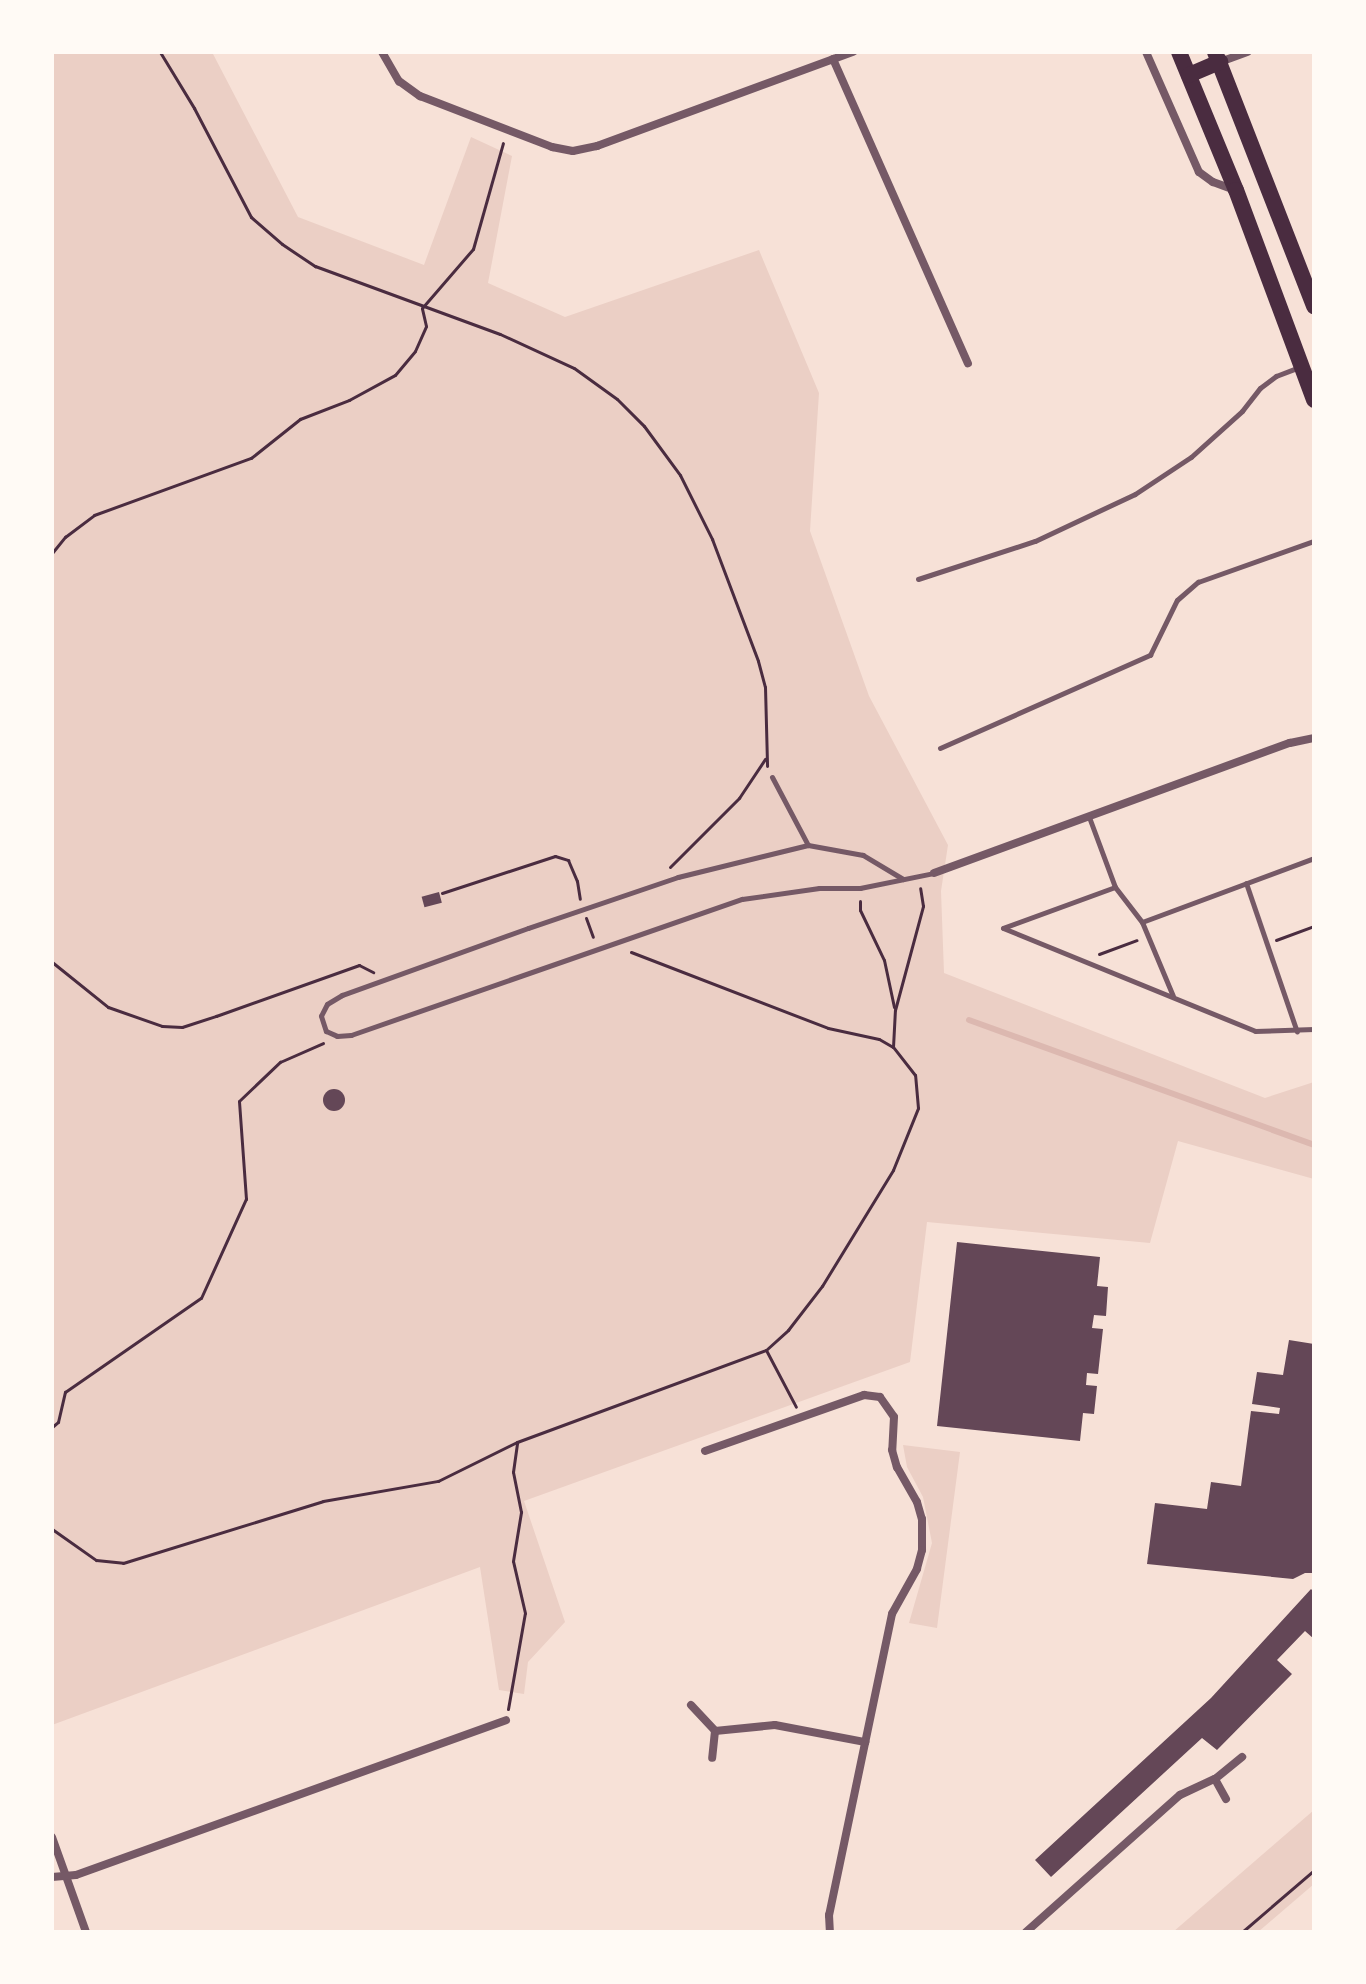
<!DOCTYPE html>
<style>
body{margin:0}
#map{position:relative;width:1366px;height:1984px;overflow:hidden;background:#f7e1d7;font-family:Lato,sans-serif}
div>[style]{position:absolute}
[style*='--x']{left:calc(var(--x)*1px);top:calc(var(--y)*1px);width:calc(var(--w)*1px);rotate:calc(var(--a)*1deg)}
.green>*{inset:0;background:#ebcfc5}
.stream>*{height:6px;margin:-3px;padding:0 3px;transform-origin:3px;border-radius:3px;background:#dcb8b0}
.building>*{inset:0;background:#644757;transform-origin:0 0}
.round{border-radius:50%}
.path>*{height:3px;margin:-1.5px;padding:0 1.5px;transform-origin:1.5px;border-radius:1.5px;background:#4a2c40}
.service>*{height:5px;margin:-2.5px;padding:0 2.5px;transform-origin:2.5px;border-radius:2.5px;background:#755966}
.minor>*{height:8px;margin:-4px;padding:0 4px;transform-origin:4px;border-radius:4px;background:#755966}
.primary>*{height:16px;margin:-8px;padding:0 8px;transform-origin:8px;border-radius:8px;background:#4a2c40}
span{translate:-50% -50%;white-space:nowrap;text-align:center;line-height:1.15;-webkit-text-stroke:6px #fffaf5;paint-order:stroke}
.frame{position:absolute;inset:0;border:54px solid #fffaf5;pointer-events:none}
</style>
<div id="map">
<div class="green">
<div style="clip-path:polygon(52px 52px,212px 52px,298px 217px,424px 265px,471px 137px,512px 156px,488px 283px,565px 317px,759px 250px,819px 393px,810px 531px,869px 696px,948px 845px,941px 891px,944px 973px,1265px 1098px,1314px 1082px,1314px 1179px,1178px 1141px,1150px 1243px,927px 1222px,910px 1362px,524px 1501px,565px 1622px,528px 1662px,524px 1694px,499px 1690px,480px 1567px,52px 1725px)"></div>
<div style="clip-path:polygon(903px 1445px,960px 1452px,937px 1628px,909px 1623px,932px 1543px,923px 1497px,907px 1467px)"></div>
<div style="clip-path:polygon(1314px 1810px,1314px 1884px,1258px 1932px,1173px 1932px)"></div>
</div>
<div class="stream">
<div style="--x:969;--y:1020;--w:367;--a:19.9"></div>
</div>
<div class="building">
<div style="left:439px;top:892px;width:11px;height:18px;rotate:75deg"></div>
<div class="round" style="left:323px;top:1089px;width:22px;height:22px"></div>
<div style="clip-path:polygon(957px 1242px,1100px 1257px,1097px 1286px,1108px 1287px,1106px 1316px,1094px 1315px,1092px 1328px,1103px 1329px,1098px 1374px,1087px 1373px,1086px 1385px,1097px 1386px,1094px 1414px,1083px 1413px,1080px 1441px,937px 1426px)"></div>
<div style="clip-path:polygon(1289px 1340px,1314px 1344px,1314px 1573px,1305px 1573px,1293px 1579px,1147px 1564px,1155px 1503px,1207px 1509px,1211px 1482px,1241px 1486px,1251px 1411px,1279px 1414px,1280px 1408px,1252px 1404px,1257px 1372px,1283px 1375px)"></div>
<div style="clip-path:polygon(1311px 1589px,1314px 1592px,1314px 1639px,1305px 1631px,1277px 1660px,1292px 1674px,1217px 1750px,1202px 1738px,1051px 1877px,1035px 1860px,1211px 1698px)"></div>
</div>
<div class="path">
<div style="--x:160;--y:52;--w:66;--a:58.7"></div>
<div style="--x:194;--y:108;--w:123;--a:62.4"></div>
<div style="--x:251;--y:217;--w:41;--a:41.1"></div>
<div style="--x:282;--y:244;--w:40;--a:34"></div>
<div style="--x:315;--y:266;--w:197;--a:20.2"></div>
<div style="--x:500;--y:334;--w:81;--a:24.7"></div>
<div style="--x:574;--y:368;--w:53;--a:35.8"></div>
<div style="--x:617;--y:399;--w:38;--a:45"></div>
<div style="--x:644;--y:426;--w:61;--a:53.7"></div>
<div style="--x:680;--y:475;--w:72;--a:63.4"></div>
<div style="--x:712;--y:539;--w:130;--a:69.3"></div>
<div style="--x:758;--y:661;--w:27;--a:75"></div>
<div style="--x:765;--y:687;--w:79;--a:88.5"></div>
<div style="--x:422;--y:308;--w:78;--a:-49.2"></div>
<div style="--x:473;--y:249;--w:110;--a:-74.2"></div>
<div style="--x:52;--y:553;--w:21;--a:-51"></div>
<div style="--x:65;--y:537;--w:36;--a:-37"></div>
<div style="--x:94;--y:515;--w:167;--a:-20"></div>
<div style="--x:251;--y:458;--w:63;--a:-38.5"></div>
<div style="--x:300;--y:419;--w:53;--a:-21.2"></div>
<div style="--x:349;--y:400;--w:52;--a:-28.5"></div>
<div style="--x:395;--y:375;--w:31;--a:-50"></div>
<div style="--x:415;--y:351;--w:27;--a:-66"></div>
<div style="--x:426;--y:326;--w:18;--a:-103"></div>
<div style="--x:670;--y:867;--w:98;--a:-45"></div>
<div style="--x:739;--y:798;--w:47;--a:-56.3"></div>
<div style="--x:442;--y:893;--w:119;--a:-18.1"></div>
<div style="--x:555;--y:856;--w:14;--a:17"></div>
<div style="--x:568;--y:860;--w:23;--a:67"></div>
<div style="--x:577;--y:881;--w:18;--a:81"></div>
<div style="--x:860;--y:901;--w:9;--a:90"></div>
<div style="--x:860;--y:910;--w:55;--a:64.4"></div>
<div style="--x:884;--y:960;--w:48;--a:78"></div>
<div style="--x:586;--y:918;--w:20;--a:70"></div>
<div style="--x:1276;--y:940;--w:40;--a:-20.2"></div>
<div style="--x:631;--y:952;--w:211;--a:21.1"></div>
<div style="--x:828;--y:1028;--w:52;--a:12.2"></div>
<div style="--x:879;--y:1039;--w:16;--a:30"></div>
<div style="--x:1099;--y:954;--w:40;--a:-20.2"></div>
<div style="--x:52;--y:962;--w:72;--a:38.8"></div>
<div style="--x:108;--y:1007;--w:57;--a:19.4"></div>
<div style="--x:162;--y:1026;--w:20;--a:3"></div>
<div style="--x:182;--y:1027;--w:36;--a:-18"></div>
<div style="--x:216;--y:1016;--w:152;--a:-19.6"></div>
<div style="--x:359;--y:965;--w:16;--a:27"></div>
<div style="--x:766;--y:1350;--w:64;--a:62.2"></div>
<div style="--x:52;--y:1427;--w:8;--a:-40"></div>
<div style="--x:58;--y:1422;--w:31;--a:-77"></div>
<div style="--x:65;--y:1392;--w:165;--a:-34.7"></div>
<div style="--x:201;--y:1298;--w:109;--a:-65.6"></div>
<div style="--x:246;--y:1199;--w:98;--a:-94.1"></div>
<div style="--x:239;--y:1101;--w:57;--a:-43.6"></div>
<div style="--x:280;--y:1062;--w:47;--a:-23.8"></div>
<div style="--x:52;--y:1529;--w:54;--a:35.2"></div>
<div style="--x:96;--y:1560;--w:27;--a:6"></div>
<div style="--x:123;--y:1563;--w:209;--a:-17.2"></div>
<div style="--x:323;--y:1501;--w:117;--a:-9.9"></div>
<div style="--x:438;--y:1481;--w:88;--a:-26.3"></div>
<div style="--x:517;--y:1442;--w:265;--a:-20.3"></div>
<div style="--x:766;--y:1350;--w:30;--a:-42"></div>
<div style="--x:788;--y:1330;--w:56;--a:-52.3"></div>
<div style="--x:822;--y:1286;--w:136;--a:-58.5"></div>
<div style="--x:893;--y:1170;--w:67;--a:-68"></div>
<div style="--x:918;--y:1108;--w:33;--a:-95"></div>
<div style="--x:915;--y:1075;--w:36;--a:-128"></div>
<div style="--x:893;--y:1047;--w:37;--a:-87"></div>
<div style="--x:895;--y:1010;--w:108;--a:-74.9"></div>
<div style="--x:923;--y:906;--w:18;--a:-99"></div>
<div style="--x:508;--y:1709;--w:97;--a:-80"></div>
<div style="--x:525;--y:1613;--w:53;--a:-103"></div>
<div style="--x:513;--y:1561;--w:50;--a:-80.7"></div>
<div style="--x:521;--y:1512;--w:41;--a:-101.3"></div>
<div style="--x:513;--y:1472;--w:30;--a:-82"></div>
<div style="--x:1242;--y:1932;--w:95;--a:-40.7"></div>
</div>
<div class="service">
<div style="--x:918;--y:579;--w:123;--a:-18"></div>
<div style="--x:1035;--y:541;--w:110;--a:-25.2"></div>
<div style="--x:1135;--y:494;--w:67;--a:-33.5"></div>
<div style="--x:1191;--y:457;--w:69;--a:-42"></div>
<div style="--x:1242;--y:411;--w:29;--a:-52"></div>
<div style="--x:1260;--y:388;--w:20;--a:-37"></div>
<div style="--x:1276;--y:376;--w:22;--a:-21"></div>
<div style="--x:940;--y:748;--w:230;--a:-23.9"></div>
<div style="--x:1150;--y:655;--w:61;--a:-63.9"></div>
<div style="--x:1177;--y:600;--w:28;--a:-41"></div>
<div style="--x:1198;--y:582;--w:123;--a:-19.5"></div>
<div style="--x:772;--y:777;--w:77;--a:62.1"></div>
<div style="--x:1089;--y:817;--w:75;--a:69.6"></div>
<div style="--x:1115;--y:887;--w:44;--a:52.4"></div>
<div style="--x:1142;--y:922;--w:80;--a:67.3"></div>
<div style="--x:903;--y:879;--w:47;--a:-149"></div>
<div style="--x:863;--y:855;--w:56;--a:-169.7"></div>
<div style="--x:808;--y:845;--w:134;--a:166.2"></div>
<div style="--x:678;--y:877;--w:158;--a:161.2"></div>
<div style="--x:528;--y:928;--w:198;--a:160.2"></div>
<div style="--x:342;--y:995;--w:17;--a:149"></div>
<div style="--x:327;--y:1004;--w:13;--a:117"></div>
<div style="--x:321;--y:1016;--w:16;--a:72"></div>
<div style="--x:326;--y:1031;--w:12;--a:24"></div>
<div style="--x:337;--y:1036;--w:14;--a:-4"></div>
<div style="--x:351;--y:1035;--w:414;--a:-19.2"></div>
<div style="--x:742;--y:899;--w:78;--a:-8.1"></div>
<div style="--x:819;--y:888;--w:41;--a:0"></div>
<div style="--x:860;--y:888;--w:76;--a:-11.5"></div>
<div style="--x:1246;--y:883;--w:157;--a:71.1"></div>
<div style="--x:1115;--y:887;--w:119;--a:159.9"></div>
<div style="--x:1003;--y:928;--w:272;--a:22.2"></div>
<div style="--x:1255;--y:1031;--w:59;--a:-1.9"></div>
<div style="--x:1142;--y:922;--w:184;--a:-20.4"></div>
</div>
<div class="minor">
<div style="--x:382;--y:52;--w:34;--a:60"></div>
<div style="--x:399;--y:81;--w:26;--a:36"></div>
<div style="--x:420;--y:96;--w:142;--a:21.1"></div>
<div style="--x:552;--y:147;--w:21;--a:11"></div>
<div style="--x:573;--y:151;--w:25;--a:-12"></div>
<div style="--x:597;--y:146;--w:273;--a:-20.2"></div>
<div style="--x:1146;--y:52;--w:131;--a:66.2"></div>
<div style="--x:1199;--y:172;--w:17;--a:36"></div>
<div style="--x:1213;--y:182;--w:23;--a:20"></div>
<div style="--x:833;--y:59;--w:333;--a:66.1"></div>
<div style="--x:1220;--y:62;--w:29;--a:-20"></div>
<div style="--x:934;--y:873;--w:379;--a:-20.1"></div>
<div style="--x:1290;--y:743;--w:25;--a:-12"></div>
<div style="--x:705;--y:1451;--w:169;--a:-19.4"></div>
<div style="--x:864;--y:1395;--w:16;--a:7"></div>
<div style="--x:880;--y:1397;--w:24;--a:55"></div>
<div style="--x:894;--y:1417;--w:33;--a:93"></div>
<div style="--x:892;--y:1450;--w:18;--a:74"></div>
<div style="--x:897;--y:1467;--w:40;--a:60.3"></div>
<div style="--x:917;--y:1502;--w:18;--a:74"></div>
<div style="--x:922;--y:1519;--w:31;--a:90"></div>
<div style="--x:922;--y:1550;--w:20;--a:105"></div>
<div style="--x:917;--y:1569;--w:51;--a:119.1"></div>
<div style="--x:892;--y:1614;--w:308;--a:101.8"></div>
<div style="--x:829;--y:1915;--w:17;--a:87"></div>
<div style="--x:691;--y:1705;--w:35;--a:47"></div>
<div style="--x:715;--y:1731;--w:27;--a:96"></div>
<div style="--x:715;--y:1731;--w:60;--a:-5.7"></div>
<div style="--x:775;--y:1725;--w:92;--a:10.7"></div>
<div style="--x:1226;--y:1799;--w:23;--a:-119"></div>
<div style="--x:1215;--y:1779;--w:35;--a:-39"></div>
<div style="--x:52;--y:1837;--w:101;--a:70.3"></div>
<div style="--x:52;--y:1877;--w:24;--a:-5"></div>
<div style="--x:76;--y:1875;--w:457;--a:-19.8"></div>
<div style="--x:1026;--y:1932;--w:206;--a:-41.7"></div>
<div style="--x:1180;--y:1795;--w:38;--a:-25"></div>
</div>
<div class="primary">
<div style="--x:1179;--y:52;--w:149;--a:67.6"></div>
<div style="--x:1236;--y:190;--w:224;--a:69.6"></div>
<div style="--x:1215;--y:52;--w:273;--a:68.7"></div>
<div style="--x:1189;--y:75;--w:34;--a:-23"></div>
</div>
<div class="frame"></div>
</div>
